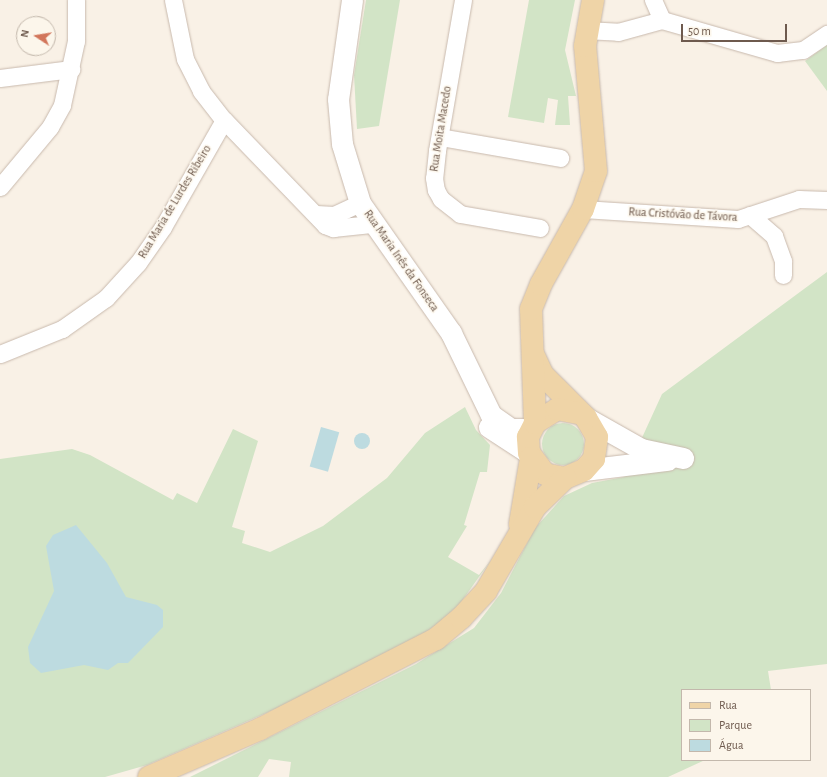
<!DOCTYPE html>
<meta charset="utf-8">
<style>
body{margin:0}
#map{position:relative;width:827px;height:777px;overflow:hidden;background:#f9f1e6;font-family:"Alegreya Sans",sans-serif}
div>[style]{position:absolute}
[style*='--x']{left:calc(var(--x)*1px);top:calc(var(--y)*1px);width:calc(var(--w)*1px);rotate:calc(var(--a)*1deg)}
.green>*{inset:0;background:#d2e4c6}
.round{border-radius:50%}
.water>*{inset:0;background:#bddbe0;transform-origin:0 0}
.roads{filter:drop-shadow(0 0 1px #c8b9ad) drop-shadow(0 0 1px #c8b9ad)}
.minor>*{height:17px;margin:-8.5px;padding:0 8.5px;transform-origin:8.5px;border-radius:8.5px;background:#fff}
.tertiary>*{height:21px;margin:-10.5px;padding:0 10.5px;transform-origin:10.5px;border-radius:10.5px;background:#fff}
.primary>*{height:22px;margin:-11px;padding:0 11px;transform-origin:11px;border-radius:11px;background:#efd4a7}
span{translate:-50% -50%;white-space:nowrap;text-align:center;line-height:1.15;-webkit-text-stroke:3px #fcf6eb;paint-order:stroke}
.street-label{font-size:12px;color:#6e5a4e}
.legend{position:absolute;left:681px;top:689px;width:130px;height:72px;box-sizing:border-box;background:#fcf6eb;border:1px solid #c3b8ac;margin:0;padding:5px 7px;list-style:none;font-size:12px;color:#6e5a4e}
.legend li{display:flex;align-items:center;gap:8px;height:20px}
.legend b{width:20px;border:1px solid #c3b8ac}
.north{position:absolute;left:16px;top:16px;width:40px;height:40px;box-sizing:border-box;background:#fcf6eb;border:1px solid #c3b8ac;border-radius:50%;rotate:282deg;font-size:11px;font-weight:700;line-height:16px;text-align:center;color:#6e5a4e}
.north::after{content:'';display:block;margin:auto;width:14px;height:18px;background:#d2765b;clip-path:polygon(50% 0,100% 100%,50% 72%,0 100%)}
.scale{position:absolute;left:681px;top:24px;width:106px;height:18px;box-sizing:border-box;border:2px solid #6e5a4e;border-top:0;padding-left:5px;font-size:12px;line-height:14px;white-space:nowrap;color:#6e5a4e;-webkit-text-stroke:3px #fcf6eb;paint-order:stroke}
</style>
<div id="map">
<div class="green">
<div style="clip-path:polygon(366px 0,400px 0,379px 126px,357px 129px,354px 75px)"></div>
<div style="clip-path:polygon(529px 0,575px 0,565px 50px,576px 96px,568px 96px,570px 125px,555px 125px,558px 100px,548px 98px,544px 123px,508px 117px)"></div>
<div style="clip-path:polygon(827px 45px,827px 91px,805px 61px)"></div>
<div style="clip-path:polygon(827px 272px,827px 664px,768px 671px,771px 690px,682px 690px,682px 760px,705px 760px,668px 777px,289px 777px,291px 762px,269px 759px,258px 777px,190px 777px,416px 664px,474px 628px,501px 593px,535px 528px,564px 496px,592px 483px,624px 477px,662px 394px)"></div>
<div style="clip-path:polygon(465px 407px,476px 430px,490px 445px,487px 472px,480px 472px,464px 525px,467px 526px,448px 557px,479px 575px,491px 560px,459px 605px,436px 625px,413px 641px,289px 703px,147px 765px,105px 777px,0 777px,0 459px,72px 449px,90px 455px,173px 500px,177px 493px,197px 503px,233px 429px,258px 441px,232px 527px,245px 531px,242px 543px,270px 552px,323px 526px,387px 478px,425px 433px)"></div>
<div class="round" style="left:542px;top:423px;width:42px;height:42px"></div>
</div>
<div class="water">
<div style="left:321px;top:427px;width:19px;height:41px;rotate:16deg"></div>
<div class="round" style="left:354px;top:433px;width:16px;height:16px"></div>
<div style="clip-path:polygon(76px 525px,107px 563px,126px 597px,157px 605px,163px 610px,163px 627px,128px 663px,118px 663px,108px 670px,84px 665px,41px 673px,30px 663px,28px 647px,54px 591px,46px 546px,53px 535px)"></div>
</div>
<div class="roads">
<div class="minor">
<div style="--x:173;--y:0;--w:60;--a:78.5"></div>
<div style="--x:185;--y:59;--w:36;--a:63"></div>
<div style="--x:201;--y:91;--w:37;--a:52"></div>
<div style="--x:224;--y:120;--w:146;--a:46.1"></div>
<div style="--x:325;--y:225;--w:9;--a:21"></div>
<div style="--x:333;--y:228;--w:38;--a:-6"></div>
<div style="--x:463;--y:0;--w:153;--a:99.8"></div>
<div style="--x:437;--y:151;--w:27;--a:96"></div>
<div style="--x:434;--y:178;--w:12;--a:81"></div>
<div style="--x:436;--y:190;--w:10;--a:61"></div>
<div style="--x:441;--y:199;--w:24;--a:38"></div>
<div style="--x:460;--y:214;--w:81;--a:9.9"></div>
<div style="--x:662;--y:20;--w:120;--a:16"></div>
<div style="--x:777;--y:53;--w:26;--a:-7"></div>
<div style="--x:803;--y:50;--w:29;--a:-34"></div>
<div style="--x:585;--y:30;--w:33;--a:3"></div>
<div style="--x:618;--y:32;--w:46;--a:-15.3"></div>
<div style="--x:662;--y:20;--w:22;--a:-114"></div>
<div style="--x:0;--y:78;--w:72;--a:-7.2"></div>
<div style="--x:440;--y:137;--w:122;--a:9.9"></div>
<div style="--x:0;--y:187;--w:78;--a:-50.2"></div>
<div style="--x:50;--y:127;--w:25;--a:-61"></div>
<div style="--x:62;--y:105;--w:66;--a:-77.7"></div>
<div style="--x:76;--y:41;--w:41;--a:-90"></div>
<div style="--x:583;--y:209;--w:155;--a:3.7"></div>
<div style="--x:738;--y:219;--w:64;--a:-18.2"></div>
<div style="--x:799;--y:199;--w:28;--a:2"></div>
<div style="--x:316;--y:214;--w:18;--a:3"></div>
<div style="--x:334;--y:215;--w:29;--a:-25"></div>
<div style="--x:750;--y:215;--w:32;--a:41"></div>
<div style="--x:774;--y:236;--w:27;--a:70"></div>
<div style="--x:783;--y:261;--w:14;--a:90"></div>
<div style="--x:0;--y:354;--w:67;--a:-22"></div>
<div style="--x:62;--y:329;--w:54;--a:-35.2"></div>
<div style="--x:106;--y:298;--w:47;--a:-47.6"></div>
<div style="--x:138;--y:263;--w:44;--a:-55.2"></div>
<div style="--x:163;--y:227;--w:123;--a:-60.3"></div>
</div>
<div class="tertiary">
<div style="--x:352;--y:0;--w:100;--a:98"></div>
<div style="--x:338;--y:99;--w:45;--a:84.9"></div>
<div style="--x:342;--y:144;--w:62;--a:73"></div>
<div style="--x:360;--y:203;--w:159;--a:55"></div>
<div style="--x:451;--y:333;--w:91;--a:64"></div>
<div style="--x:491;--y:415;--w:24;--a:35"></div>
<div style="--x:511;--y:429;--w:20;--a:0"></div>
<div style="--x:586;--y:418;--w:63;--a:29.4"></div>
<div style="--x:641;--y:449;--w:43;--a:12.1"></div>
<div style="--x:489;--y:427;--w:48;--a:33"></div>
<div style="--x:584;--y:470;--w:84;--a:-6.9"></div>
</div>
<div class="primary">
<div style="--x:533;--y:354;--w:23;--a:65"></div>
<div style="--x:543;--y:375;--w:61;--a:45"></div>
<div style="--x:586;--y:418;--w:22;--a:60"></div>
<div style="--x:597;--y:437;--w:22;--a:98"></div>
<div style="--x:594;--y:459;--w:15;--a:132"></div>
<div style="--x:584;--y:470;--w:21;--a:157"></div>
<div style="--x:565;--y:478;--w:20;--a:-169"></div>
<div style="--x:545;--y:474;--w:26;--a:-127"></div>
<div style="--x:529;--y:453;--w:16;--a:-94"></div>
<div style="--x:528;--y:437;--w:16;--a:-63"></div>
<div style="--x:535;--y:423;--w:26;--a:-32"></div>
<div style="--x:557;--y:409;--w:25;--a:11"></div>
<div style="--x:535;--y:423;--w:114;--a:-92"></div>
<div style="--x:531;--y:309;--w:27;--a:-68"></div>
<div style="--x:541;--y:284;--w:86;--a:-60.8"></div>
<div style="--x:583;--y:209;--w:40;--a:-71.1"></div>
<div style="--x:596;--y:171;--w:125;--a:-95"></div>
<div style="--x:585;--y:46;--w:47;--a:-80.1"></div>
<div style="--x:520;--y:524;--w:67;--a:-80.5"></div>
<div style="--x:149;--y:777;--w:121;--a:-23.4"></div>
<div style="--x:260;--y:729;--w:198;--a:-27.1"></div>
<div style="--x:436;--y:639;--w:33;--a:-40"></div>
<div style="--x:461;--y:618;--w:37;--a:-47"></div>
<div style="--x:486;--y:591;--w:97;--a:-59.7"></div>
<div style="--x:535;--y:507;--w:42;--a:-44"></div>
</div>
</div>
<div class="street-label">
<span style="left:441px;top:129px;rotate:-81deg">Rua Moita Macedo</span>
<span style="left:175px;top:202px;rotate:-59deg">Rua Maria de Lurdes Ribeiro</span>
<span style="left:683px;top:215px;rotate:3deg">Rua Cristóvão de Távora</span>
<span style="left:401px;top:261px;rotate:55deg">Rua Maria Inês da Fonseca</span>
</div>
<ul class="legend">
<li><b style="height:5px;background:#efd4a7"></b>Rua</li>
<li><b style="height:11px;background:#d2e4c6"></b>Parque</li>
<li><b style="height:11px;background:#bddbe0"></b>Água</li>
</ul>
<div class="north">N</div>
<div class="scale">50 m</div>
</div>
